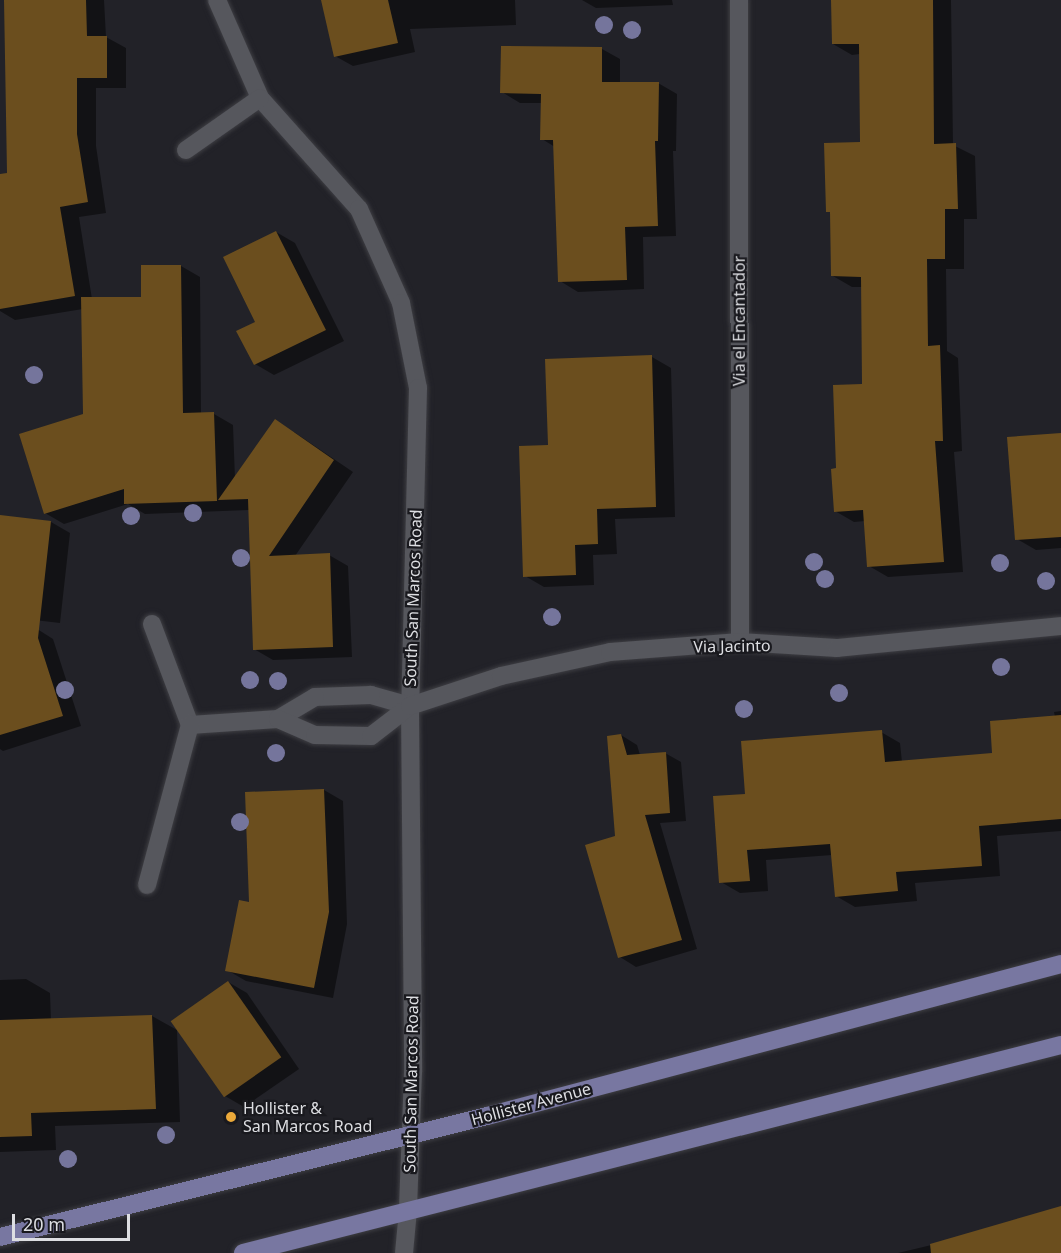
<!DOCTYPE html>
<style>
body{margin:0}
#map{position:relative;width:1061px;height:1253px;overflow:hidden;background:#222228;font-family:"Noto Sans",sans-serif}
div>[style]{position:absolute}
[style*='--x']{left:calc(var(--x)*1px);top:calc(var(--y)*1px);width:calc(var(--w)*1px);rotate:calc(var(--a)*1deg)}
.shadow>*{inset:0;background:#0007}
.building>*{inset:0;background:#6b4e1e;transform-origin:0 0}
.roads{filter:drop-shadow(0 0 2px #3e3e43) drop-shadow(0 0 2px #3e3e43)}
.minor>*{height:18px;margin:-9px;padding:0 9px;transform-origin:9px;border-radius:9px;background:#56575d}
.major>*{height:18px;margin:-9px;padding:0 9px;transform-origin:9px;border-radius:9px;background:#7877a1}
.trees>*{width:18px;height:18px;margin:-9px;border-radius:50%;background:#75759c}
.dots>*{width:16px;height:16px;translate:-50% -50%;box-sizing:border-box;border:3px solid #19191e;border-radius:50%}
span{translate:-50% -50%;white-space:nowrap;text-align:center;line-height:1.15;-webkit-text-stroke:4.5px #19191e;paint-order:stroke}
.street-label{font-size:16px;color:#dddee2}
.poi-label{font-size:16px;color:#dddee2}
.left{translate:0 -50%;text-align:left}
.scale{position:absolute;left:12px;top:1214px;width:118px;height:27px;box-sizing:border-box;border:3px solid #dddee2;border-top:0;padding-left:8px;font-size:18px;line-height:21px;white-space:nowrap;color:#dddee2;-webkit-text-stroke:4px #19191e;paint-order:stroke}
</style>
<div id="map">
<div class="shadow">
<div style="clip-path:polygon(5px 0,104px 0,106px 37px,126px 48px,126px 88px,96px 88px,96px 146px,106px 213px,79px 217px,92px 299px,143px 298px,181px 266px,200px 277px,201px 414px,214px 414px,233px 425px,235px 479px,294px 432px,353px 472px,295px 556px,329px 555px,348px 566px,352px 657px,273px 660px,254px 649px,249px 510px,145px 514px,128px 504px,64px 524px,45px 513px,84px 415px,83px 309px,15px 320px,0 311px,0 175px,8px 174px)"></div>
<div style="clip-path:polygon(323px 0,515px 0,516px 25px,410px 29px,415px 52px,353px 66px,335px 56px)"></div>
<div style="clip-path:polygon(582px 0,672px 0,673px 5px,596px 8px)"></div>
<div style="clip-path:polygon(833px 0,951px 0,953px 145px,975px 156px,977px 219px,964px 219px,964px 269px,946px 269px,947px 351px,958px 358px,962px 451px,954px 452px,963px 572px,888px 577px,869px 566px,865px 521px,854px 522px,835px 511px,838px 470px,863px 386px,863px 287px,852px 287px,833px 276px,832px 213px,828px 211px,862px 143px,860px 54px,852px 55px,833px 44px)"></div>
<div style="clip-path:polygon(602px 49px,620px 59px,620px 83px,658px 83px,677px 94px,676px 151px,673px 151px,676px 236px,643px 237px,644px 289px,578px 292px,560px 281px,555px 147px,542px 139px,542px 103px,520px 103px,502px 92px)"></div>
<div style="clip-path:polygon(276px 232px,295px 243px,344px 341px,274px 375px,255px 364px,257px 323px)"></div>
<div style="clip-path:polygon(652px 357px,671px 368px,675px 517px,615px 519px,617px 554px,593px 555px,594px 585px,544px 587px,525px 576px,549px 446px)"></div>
<div style="clip-path:polygon(1061px 434px,1061px 548px,1036px 550px,1017px 539px)"></div>
<div style="clip-path:polygon(0 517px,51px 522px,70px 533px,60px 623px,0 616px)"></div>
<div style="clip-path:polygon(34px 627px,53px 639px,81px 726px,3px 751px,0 749px,0 638px)"></div>
<div style="clip-path:polygon(1061px 711px,1061px 831px,997px 836px,1000px 876px,915px 883px,917px 901px,855px 907px,836px 896px,832px 855px,766px 860px,768px 891px,740px 893px,721px 882px,747px 795px,881px 732px,900px 743px,902px 762px,994px 755px,1055px 717px,1054px 712px)"></div>
<div style="clip-path:polygon(621px 735px,637px 745px,640px 755px,665px 753px,681px 762px,686px 821px,660px 823px,697px 949px,636px 967px,620px 957px,617px 838px)"></div>
<div style="clip-path:polygon(324px 790px,343px 801px,347px 924px,333px 998px,246px 981px,227px 970px,250px 903px)"></div>
<div style="clip-path:polygon(26px 979px,50px 993px,51px 1020px,152px 1016px,177px 1030px,180px 1122px,55px 1126px,56px 1150px,0 1152px,0 980px)"></div>
<div style="clip-path:polygon(228px 982px,247px 993px,299px 1069px,244px 1107px,225px 1096px)"></div>
<div style="clip-path:polygon(1061px 1208px,1061px 1253px,898px 1253px,969px 1236px)"></div>
</div>
<div class="building">
<div style="clip-path:polygon(4px 0,86px 0,87px 36px,107px 36px,107px 78px,77px 78px,77px 134px,88px 202px,60px 207px,75px 296px,0 309px,0 174px,7px 173px)"></div>
<div style="clip-path:polygon(321px 0,388px 0,398px 43px,334px 57px)"></div>
<div style="clip-path:polygon(831px 0,933px 0,934px 144px,956px 143px,958px 209px,945px 209px,945px 259px,927px 259px,928px 346px,940px 345px,943px 441px,935px 441px,944px 562px,867px 567px,863px 510px,834px 512px,831px 469px,836px 468px,833px 385px,862px 384px,861px 277px,831px 276px,830px 212px,826px 212px,824px 143px,860px 142px,859px 44px,832px 44px)"></div>
<div style="clip-path:polygon(501px 46px,602px 47px,602px 82px,659px 82px,658px 141px,655px 141px,658px 226px,625px 227px,627px 280px,558px 282px,553px 140px,540px 140px,541px 94px,500px 93px)"></div>
<div style="clip-path:polygon(276px 231px,326px 330px,254px 365px,236px 331px,255px 322px,223px 257px)"></div>
<div style="clip-path:polygon(141px 265px,181px 265px,183px 413px,214px 412px,217px 501px,124px 504px,124px 489px,44px 514px,19px 434px,83px 414px,81px 297px,141px 297px)"></div>
<div style="clip-path:polygon(652px 355px,656px 507px,597px 509px,598px 544px,575px 545px,576px 575px,523px 577px,519px 446px,548px 445px,545px 359px)"></div>
<div style="clip-path:polygon(275px 419px,334px 460px,269px 556px,330px 553px,333px 647px,253px 650px,248px 499px,218px 500px)"></div>
<div style="clip-path:polygon(1061px 433px,1061px 537px,1015px 540px,1007px 437px)"></div>
<div style="clip-path:polygon(0 515px,51px 521px,38px 638px,63px 716px,0 735px)"></div>
<div style="clip-path:polygon(1061px 715px,1061px 819px,979px 826px,982px 866px,896px 872px,898px 891px,835px 897px,830px 844px,747px 850px,750px 881px,719px 883px,713px 796px,745px 794px,741px 741px,882px 730px,885px 762px,992px 753px,990px 721px)"></div>
<div style="clip-path:polygon(621px 734px,627px 755px,666px 752px,670px 813px,645px 815px,682px 940px,618px 958px,585px 845px,615px 836px,607px 736px)"></div>
<div style="clip-path:polygon(324px 789px,329px 912px,314px 988px,225px 971px,239px 900px,249px 902px,245px 792px)"></div>
<div style="left:228px;top:981px;width:93px;height:70px;rotate:55deg"></div>
<div style="clip-path:polygon(152px 1015px,156px 1109px,31px 1113px,32px 1136px,0 1137px,0 1020px)"></div>
<div style="clip-path:polygon(1061px 1206px,1061px 1253px,931px 1253px,930px 1244px)"></div>
</div>
<div class="roads">
<div class="minor">
<div style="--x:217;--y:0;--w:107;--a:66.3"></div>
<div style="--x:260;--y:98;--w:149;--a:48.3"></div>
<div style="--x:359;--y:209;--w:103;--a:65.9"></div>
<div style="--x:401;--y:303;--w:87;--a:78.7"></div>
<div style="--x:418;--y:388;--w:318;--a:91.4"></div>
<div style="--x:410;--y:706;--w:366;--a:89.5"></div>
<div style="--x:413;--y:1072;--w:138;--a:92.1"></div>
<div style="--x:408;--y:1210;--w:43;--a:95.3"></div>
<div style="--x:739;--y:0;--w:642;--a:89.91"></div>
<div style="--x:186;--y:150;--w:90;--a:-35.1"></div>
<div style="--x:152;--y:624;--w:108;--a:69.4"></div>
<div style="--x:190;--y:725;--w:88;--a:-3.9"></div>
<div style="--x:410;--y:706;--w:41;--a:-164.2"></div>
<div style="--x:371;--y:695;--w:56;--a:178"></div>
<div style="--x:315;--y:697;--w:43;--a:149.3"></div>
<div style="--x:278;--y:719;--w:40;--a:23.4"></div>
<div style="--x:315;--y:735;--w:56;--a:1"></div>
<div style="--x:371;--y:736;--w:49;--a:-37.6"></div>
<div style="--x:410;--y:706;--w:96;--a:-18.2"></div>
<div style="--x:501;--y:676;--w:112;--a:-12.4"></div>
<div style="--x:610;--y:652;--w:130;--a:-4.4"></div>
<div style="--x:740;--y:642;--w:97;--a:3.5"></div>
<div style="--x:837;--y:648;--w:225;--a:-5.6"></div>
<div style="--x:147;--y:885;--w:166;--a:-75"></div>
</div>
<div class="major">
<div style="--x:0;--y:1237;--w:502;--a:-13.95"></div>
<div style="--x:487;--y:1116;--w:594;--a:-14.83"></div>
<div style="--x:243;--y:1253;--w:844;--a:-14.27"></div>
</div>
</div>
<div class="trees">
<div style="left:604px;top:25px"></div>
<div style="left:632px;top:30px"></div>
<div style="left:34px;top:375px"></div>
<div style="left:193px;top:513px"></div>
<div style="left:131px;top:516px"></div>
<div style="left:241px;top:558px"></div>
<div style="left:814px;top:562px"></div>
<div style="left:1000px;top:563px"></div>
<div style="left:825px;top:579px"></div>
<div style="left:1046px;top:581px"></div>
<div style="left:552px;top:617px"></div>
<div style="left:1001px;top:667px"></div>
<div style="left:250px;top:680px"></div>
<div style="left:278px;top:681px"></div>
<div style="left:65px;top:690px"></div>
<div style="left:839px;top:693px"></div>
<div style="left:744px;top:709px"></div>
<div style="left:276px;top:753px"></div>
<div style="left:240px;top:822px"></div>
<div style="left:166px;top:1135px"></div>
<div style="left:68px;top:1159px"></div>
</div>
<div class="dots">
<div style="left:231px;top:1117px;background:#eba93a"></div>
</div>
<div class="street-label">
<span style="left:739px;top:321px;rotate:-90deg">Via el Encantador</span>
<span style="left:413px;top:598px;rotate:-88deg">South San Marcos Road</span>
<span style="left:732px;top:646px;rotate:-1deg">Via Jacinto</span>
<span style="left:411px;top:1084px;rotate:-89deg">South San Marcos Road</span>
<span style="left:531px;top:1104px;rotate:-15deg">Hollister Avenue</span>
</div>
<div class="poi-label">
<span class="left" style="left:243px;top:1117px">Hollister &amp;<br>San Marcos Road</span>
</div>
<div class="scale">20 m</div>
</div>
